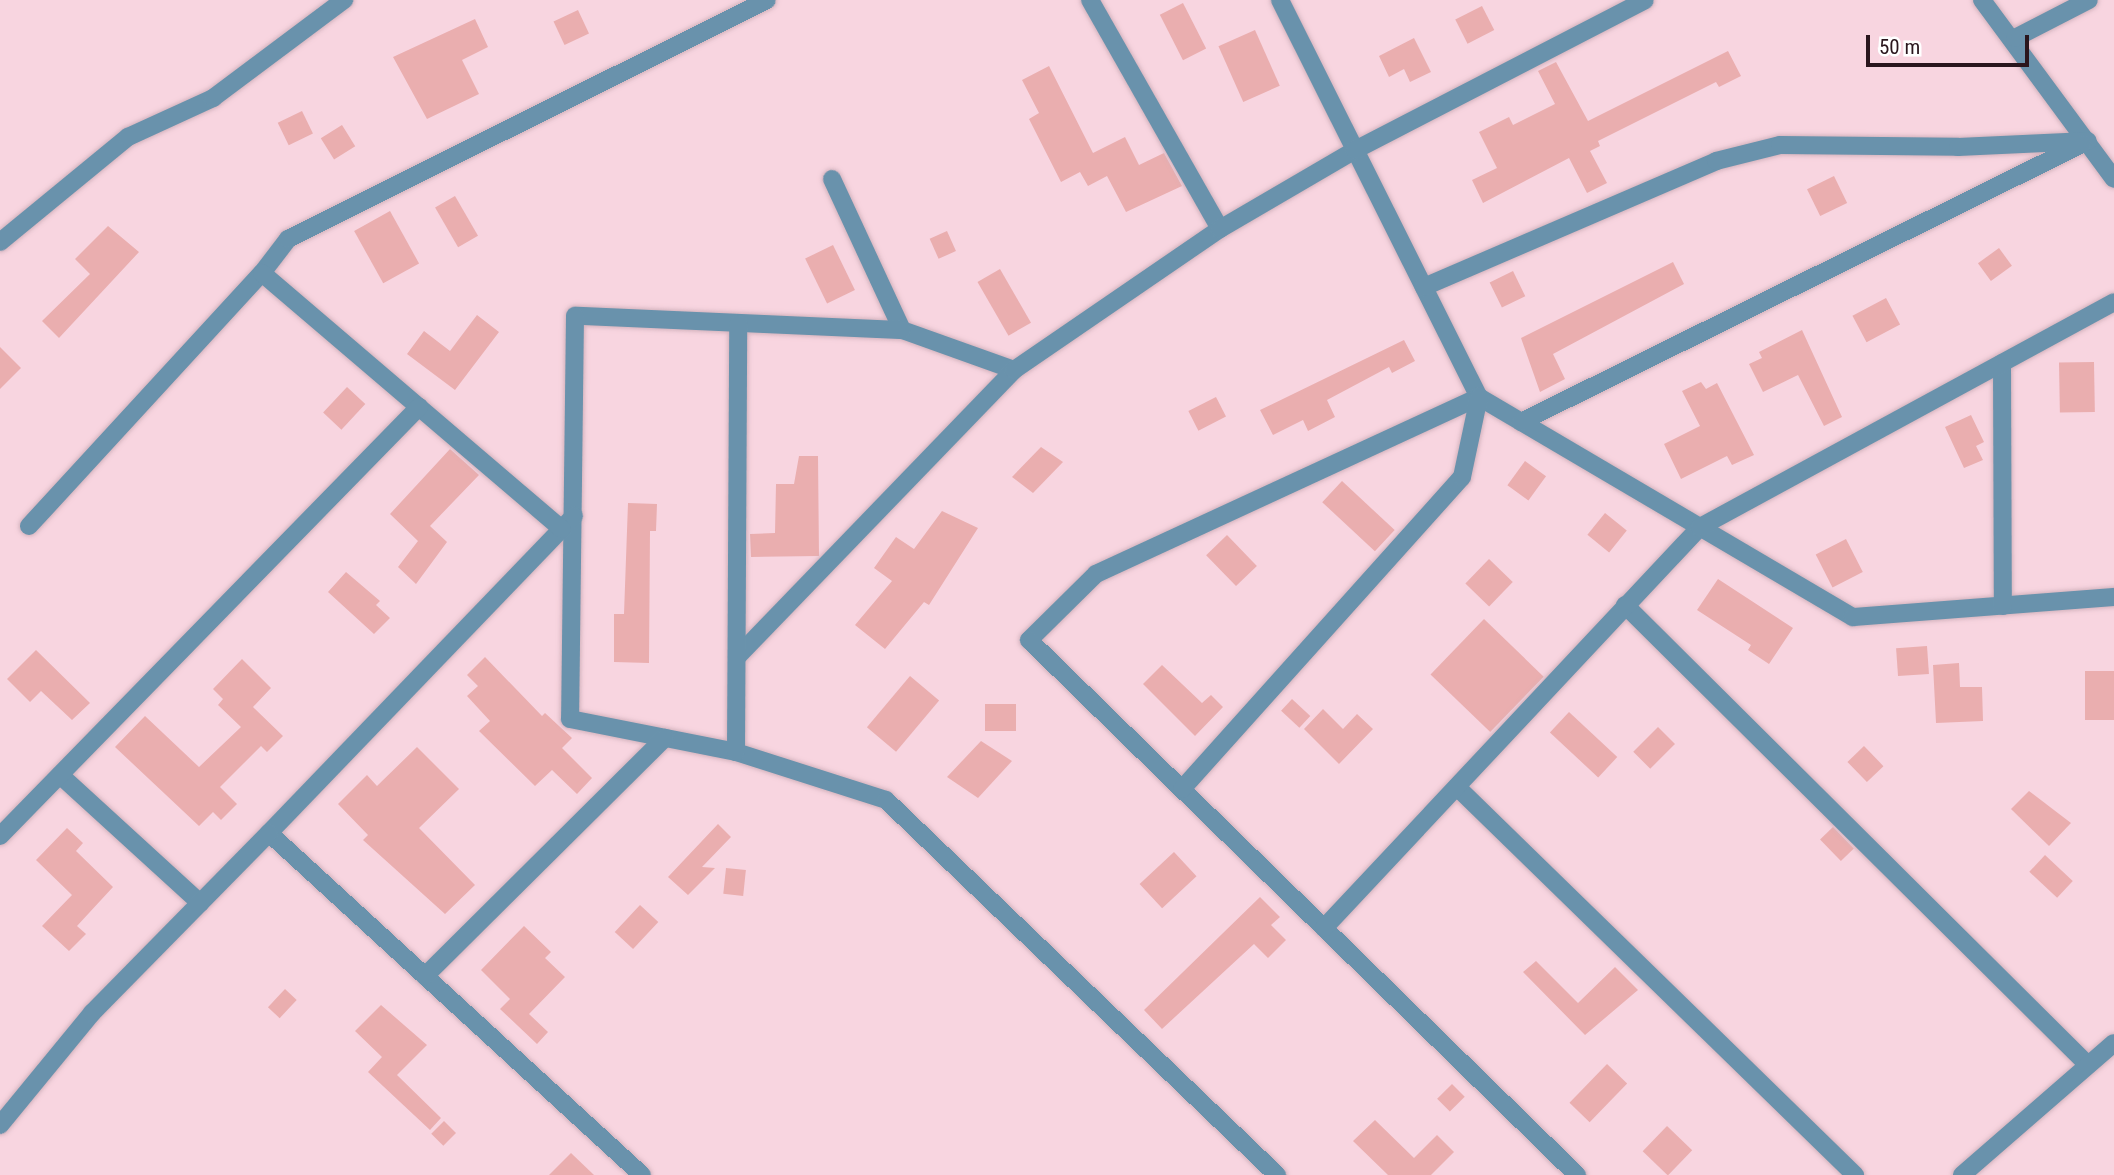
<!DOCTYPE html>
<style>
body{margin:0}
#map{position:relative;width:2114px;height:1175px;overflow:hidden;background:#f8d5e0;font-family:"Roboto Condensed",sans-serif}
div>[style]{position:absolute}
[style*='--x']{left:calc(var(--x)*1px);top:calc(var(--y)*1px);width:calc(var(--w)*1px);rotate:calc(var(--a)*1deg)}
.building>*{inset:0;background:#eaaeaf;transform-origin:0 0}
.roads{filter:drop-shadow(0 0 2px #d3b3bd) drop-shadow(0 0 2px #d3b3bd)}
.street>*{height:18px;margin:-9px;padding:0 9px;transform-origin:9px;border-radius:9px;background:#6992ac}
span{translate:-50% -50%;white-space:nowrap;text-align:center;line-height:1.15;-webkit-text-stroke:7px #fff;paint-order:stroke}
.scale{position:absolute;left:1866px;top:35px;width:163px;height:32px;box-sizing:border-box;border:4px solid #2a161d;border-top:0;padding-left:9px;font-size:21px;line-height:24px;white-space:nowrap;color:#2a161d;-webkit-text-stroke:5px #fff;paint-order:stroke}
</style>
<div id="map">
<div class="building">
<div style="left:1183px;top:3px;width:51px;height:26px;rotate:63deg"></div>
<div style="left:1482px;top:6px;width:27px;height:30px;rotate:63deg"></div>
<div style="left:578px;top:10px;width:26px;height:27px;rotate:65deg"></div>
<div style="clip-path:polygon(475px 19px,488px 47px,462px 60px,479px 94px,427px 119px,393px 57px)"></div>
<div style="left:1255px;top:30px;width:61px;height:40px;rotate:66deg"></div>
<div style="clip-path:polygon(1414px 38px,1431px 72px,1410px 82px,1404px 69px,1389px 77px,1379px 56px)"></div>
<div style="clip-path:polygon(1728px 51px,1741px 76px,1719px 87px,1716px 82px,1598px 141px,1600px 146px,1590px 151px,1607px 183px,1587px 193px,1569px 158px,1483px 203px,1472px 180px,1497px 168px,1479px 132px,1509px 117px,1513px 125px,1555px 104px,1538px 71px,1556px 62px,1588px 121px)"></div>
<div style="clip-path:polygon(1049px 66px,1093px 153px,1125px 137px,1139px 165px,1164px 153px,1182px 186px,1126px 212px,1107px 176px,1088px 186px,1080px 172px,1061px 182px,1029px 119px,1039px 113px,1022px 80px)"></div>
<div style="left:302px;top:111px;width:25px;height:27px;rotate:64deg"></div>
<div style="left:342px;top:125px;width:25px;height:25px;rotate:58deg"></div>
<div style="left:1834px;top:176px;width:30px;height:30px;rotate:64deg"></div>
<div style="left:455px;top:196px;width:46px;height:23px;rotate:60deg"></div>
<div style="left:390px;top:211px;width:60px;height:41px;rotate:61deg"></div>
<div style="clip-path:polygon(108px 226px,139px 252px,59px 338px,42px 321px,90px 274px,75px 259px)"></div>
<div style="left:947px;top:231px;width:22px;height:19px;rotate:66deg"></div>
<div style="left:833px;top:245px;width:50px;height:31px;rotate:64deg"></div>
<div style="left:1999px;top:248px;width:22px;height:26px;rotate:54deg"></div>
<div style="clip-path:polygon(1673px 262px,1684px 284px,1553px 354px,1565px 379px,1540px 392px,1521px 338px)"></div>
<div style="left:1000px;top:269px;width:62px;height:26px;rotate:60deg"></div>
<div style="left:1513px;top:271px;width:28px;height:26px;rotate:64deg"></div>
<div style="left:1886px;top:298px;width:30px;height:38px;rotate:62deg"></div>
<div style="clip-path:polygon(477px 315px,499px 332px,455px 390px,407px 354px,424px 331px,450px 351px)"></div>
<div style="clip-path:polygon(1802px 330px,1842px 417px,1824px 426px,1798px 375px,1763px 392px,1749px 364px,1762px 358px,1759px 352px)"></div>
<div style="clip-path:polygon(1404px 340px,1415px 361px,1392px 373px,1389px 367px,1327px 400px,1335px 417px,1308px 431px,1303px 420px,1273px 435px,1260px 410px)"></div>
<div style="clip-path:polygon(0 347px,21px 368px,0 389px)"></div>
<div style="left:2094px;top:362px;width:50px;height:35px;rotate:89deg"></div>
<div style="clip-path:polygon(1701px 382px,1706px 389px,1717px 383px,1754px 455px,1732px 465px,1727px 456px,1681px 479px,1664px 444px,1700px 426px,1682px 391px)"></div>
<div style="left:347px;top:387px;width:25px;height:35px;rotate:43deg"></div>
<div style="left:1216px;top:397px;width:22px;height:31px;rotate:63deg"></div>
<div style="clip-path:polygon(1971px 415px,1984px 442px,1976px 446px,1983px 460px,1964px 468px,1945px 427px)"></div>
<div style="clip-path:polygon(1041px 447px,1063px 462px,1033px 493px,1012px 477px)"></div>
<div style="clip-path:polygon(450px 449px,479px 475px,430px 526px,447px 542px,416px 584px,398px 567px,418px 541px,390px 514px)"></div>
<div style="clip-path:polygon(799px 456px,818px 456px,819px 556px,751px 557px,750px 534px,775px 533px,776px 484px,794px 484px)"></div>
<div style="left:1525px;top:461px;width:26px;height:30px;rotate:36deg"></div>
<div style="left:1342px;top:481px;width:72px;height:29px;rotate:43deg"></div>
<div style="clip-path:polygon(628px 503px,657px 504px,656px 531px,650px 531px,649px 663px,614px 662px,614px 614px,624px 614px)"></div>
<div style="clip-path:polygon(942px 511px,978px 528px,929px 605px,924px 602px,885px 649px,855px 625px,892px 581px,874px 568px,896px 537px,914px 549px)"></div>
<div style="left:1605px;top:513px;width:28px;height:28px;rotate:39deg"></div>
<div style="left:1227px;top:535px;width:43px;height:29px;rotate:46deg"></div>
<div style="left:1846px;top:539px;width:37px;height:34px;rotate:63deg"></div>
<div style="left:1489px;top:559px;width:33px;height:34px;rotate:44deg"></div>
<div style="clip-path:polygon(346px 572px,380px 601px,376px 605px,390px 618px,374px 634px,328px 592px)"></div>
<div style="clip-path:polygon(1718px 579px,1793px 628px,1769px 664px,1748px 650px,1751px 645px,1697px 610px)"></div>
<div style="left:1484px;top:619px;width:83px;height:77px;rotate:44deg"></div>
<div style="left:1927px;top:646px;width:28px;height:31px;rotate:86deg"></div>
<div style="clip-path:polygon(36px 650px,90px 703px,72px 720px,41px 691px,30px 702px,7px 679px)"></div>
<div style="clip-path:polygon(485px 657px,542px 716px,545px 713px,572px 738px,562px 748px,592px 778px,577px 794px,552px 770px,535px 786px,479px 731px,490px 721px,467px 696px,478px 686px,467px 675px)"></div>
<div style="clip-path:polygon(242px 659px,271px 688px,253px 707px,283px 736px,267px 752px,261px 746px,220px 787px,237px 804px,221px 820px,213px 812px,199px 826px,115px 747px,145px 716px,199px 767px,241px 727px,218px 705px,223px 699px,213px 689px)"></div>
<div style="clip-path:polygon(1959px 663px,1960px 687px,1982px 687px,1983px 721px,1936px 723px,1933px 665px)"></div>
<div style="clip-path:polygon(1162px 665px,1202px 703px,1211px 695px,1223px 707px,1195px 736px,1143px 684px)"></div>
<div style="left:2114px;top:671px;width:49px;height:29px;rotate:90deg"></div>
<div style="left:910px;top:676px;width:38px;height:67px;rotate:40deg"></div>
<div style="left:1292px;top:699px;width:25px;height:16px;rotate:43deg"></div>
<div style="left:985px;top:704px;width:31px;height:27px"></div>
<div style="clip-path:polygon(1323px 709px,1343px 729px,1357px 714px,1373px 729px,1339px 764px,1304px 729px)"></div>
<div style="left:1569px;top:712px;width:66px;height:28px;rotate:43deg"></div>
<div style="left:1658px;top:727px;width:24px;height:35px;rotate:45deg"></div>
<div style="clip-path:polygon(981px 741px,1012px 761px,978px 798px,947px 777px)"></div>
<div style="left:1864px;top:746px;width:28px;height:23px;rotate:46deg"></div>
<div style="clip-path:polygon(417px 747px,459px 789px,419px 828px,475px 885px,445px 914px,363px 840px,368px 835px,338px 804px,367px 775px,377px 786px)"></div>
<div style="clip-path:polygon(2029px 791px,2071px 823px,2049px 846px,2011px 809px)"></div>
<div style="clip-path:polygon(718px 824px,731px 837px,702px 867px,715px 868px,688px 895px,668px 877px)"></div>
<div style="left:1833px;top:827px;width:30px;height:18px;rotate:46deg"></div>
<div style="clip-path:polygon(67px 828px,83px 843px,76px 851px,113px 887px,77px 926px,86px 934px,69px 951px,42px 926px,72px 895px,36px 860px)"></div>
<div style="left:1174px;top:852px;width:33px;height:47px;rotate:47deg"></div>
<div style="left:2045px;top:855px;width:38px;height:23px;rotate:43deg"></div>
<div style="left:726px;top:868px;width:20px;height:26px;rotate:6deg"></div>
<div style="clip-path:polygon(1260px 897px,1280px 917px,1271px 925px,1286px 940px,1268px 958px,1254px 944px,1162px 1029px,1144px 1010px)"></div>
<div style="left:640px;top:905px;width:25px;height:37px;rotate:43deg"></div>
<div style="clip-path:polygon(524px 926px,551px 952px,545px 958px,565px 977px,529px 1014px,548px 1032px,537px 1044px,500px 1009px,510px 999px,481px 970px)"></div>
<div style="clip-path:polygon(1536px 961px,1578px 1003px,1615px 967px,1638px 990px,1585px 1035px,1523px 972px)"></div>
<div style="left:285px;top:989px;width:16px;height:25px;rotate:43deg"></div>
<div style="clip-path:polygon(381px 1005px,427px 1045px,397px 1075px,441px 1118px,430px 1130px,368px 1072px,382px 1057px,355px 1031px)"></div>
<div style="left:1607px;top:1064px;width:28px;height:54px;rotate:44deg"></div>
<div style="left:1452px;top:1084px;width:18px;height:21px;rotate:45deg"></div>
<div style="clip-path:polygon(1375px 1120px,1414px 1158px,1437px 1135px,1454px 1152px,1431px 1175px,1388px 1175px,1353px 1141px)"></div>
<div style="left:444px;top:1121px;width:17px;height:18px;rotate:45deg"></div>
<div style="left:1667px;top:1126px;width:35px;height:35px;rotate:44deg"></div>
<div style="clip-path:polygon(571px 1153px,594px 1175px,549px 1175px)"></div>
</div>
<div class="roads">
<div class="street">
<div style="--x:1090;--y:0;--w:263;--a:60.4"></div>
<div style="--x:1280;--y:0;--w:444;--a:63.4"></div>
<div style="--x:1479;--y:397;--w:434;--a:30.5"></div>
<div style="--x:1853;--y:617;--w:262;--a:-4.4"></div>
<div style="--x:1982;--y:0;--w:222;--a:53.6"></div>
<div style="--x:2015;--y:38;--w:83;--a:-27.2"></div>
<div style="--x:832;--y:179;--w:166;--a:65.1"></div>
<div style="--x:0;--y:242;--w:166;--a:-39.4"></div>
<div style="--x:128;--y:137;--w:94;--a:-24.6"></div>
<div style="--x:213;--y:98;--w:164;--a:-36.8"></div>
<div style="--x:262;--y:273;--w:43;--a:-52.6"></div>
<div style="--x:288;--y:239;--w:535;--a:-26.52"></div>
<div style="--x:1424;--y:287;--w:318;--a:-23.3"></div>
<div style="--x:1716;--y:161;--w:66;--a:-14"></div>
<div style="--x:1780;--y:145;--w:178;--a:0.6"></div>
<div style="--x:1958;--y:147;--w:130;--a:-2.6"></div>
<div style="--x:2002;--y:363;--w:243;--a:89.8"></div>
<div style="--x:1014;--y:370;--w:119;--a:-160.3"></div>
<div style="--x:902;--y:330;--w:327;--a:-177.5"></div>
<div style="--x:575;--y:316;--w:403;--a:90.7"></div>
<div style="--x:570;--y:719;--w:169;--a:11.2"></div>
<div style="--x:736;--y:752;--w:157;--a:17.7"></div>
<div style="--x:886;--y:800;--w:542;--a:43.8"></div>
<div style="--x:1479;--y:397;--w:422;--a:155.2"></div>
<div style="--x:1096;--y:574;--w:94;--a:135.4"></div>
<div style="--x:1029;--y:640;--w:766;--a:44.31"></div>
<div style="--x:1521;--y:422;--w:626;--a:-26.36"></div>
<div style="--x:574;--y:516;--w:440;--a:133.9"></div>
<div style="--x:269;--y:833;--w:506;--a:42.52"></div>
<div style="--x:29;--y:526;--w:344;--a:-47.4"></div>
<div style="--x:262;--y:273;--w:394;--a:40.5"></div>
<div style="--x:1625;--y:605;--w:651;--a:44.81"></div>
<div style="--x:737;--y:657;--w:399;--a:-46"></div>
<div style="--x:1014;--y:370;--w:250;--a:-34.4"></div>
<div style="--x:1220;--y:229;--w:156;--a:-30.3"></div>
<div style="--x:1355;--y:150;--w:326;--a:-27.3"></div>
<div style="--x:736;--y:752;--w:428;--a:-89.7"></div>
<div style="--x:60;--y:775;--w:190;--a:42.4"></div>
<div style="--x:1457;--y:787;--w:556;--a:44.27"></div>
<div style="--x:1182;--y:789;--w:419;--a:-48.1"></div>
<div style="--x:1462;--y:477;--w:82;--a:-78"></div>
<div style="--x:0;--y:836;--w:600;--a:-45.68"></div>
<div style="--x:1324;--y:928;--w:550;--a:-46.84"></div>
<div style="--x:1700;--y:527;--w:471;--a:-28.5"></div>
<div style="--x:425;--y:976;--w:338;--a:-44.8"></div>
<div style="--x:0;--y:1125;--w:145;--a:-50.6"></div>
<div style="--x:92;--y:1013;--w:252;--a:-45.5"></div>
<div style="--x:1962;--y:1175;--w:201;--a:-41"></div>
</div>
</div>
<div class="scale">50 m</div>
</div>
